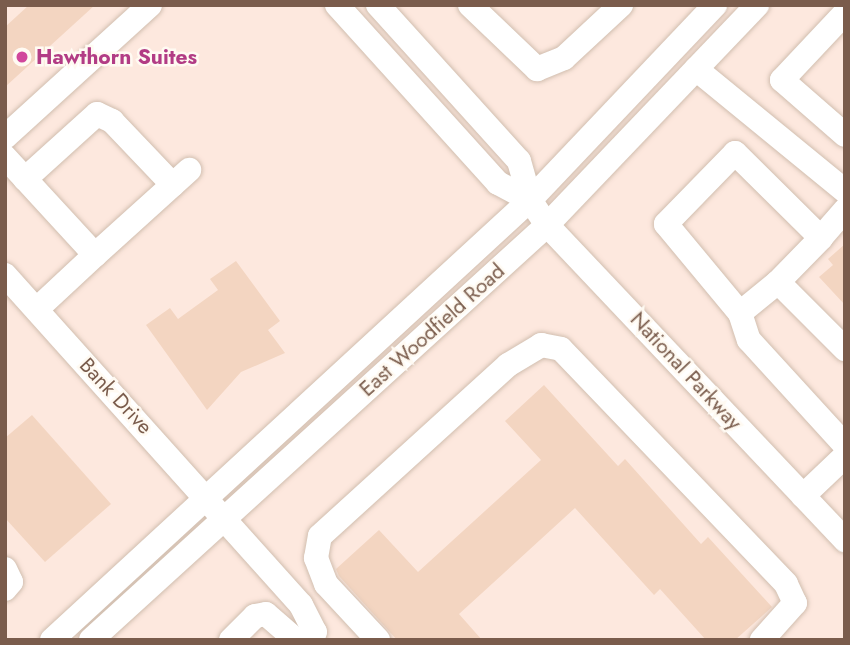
<!DOCTYPE html>
<style>
body{margin:0}
#map{position:relative;width:850px;height:645px;overflow:hidden;background:#fdf6eb;font-family:Jost,sans-serif}
div>[style]{position:absolute}
[style*='--x']{left:calc(var(--x)*1px);top:calc(var(--y)*1px);width:calc(var(--w)*1px);rotate:calc(var(--a)*1deg)}
.commercial>*{inset:0;background:#fde8de;transform-origin:0 0}
.building>*{inset:0;background:#f3d5c1}
.roads{filter:drop-shadow(0 0 2px #d1beaf) drop-shadow(0 0 2px #d1beaf)}
.minor>*{height:24px;margin:-12px;padding:0 12px;transform-origin:12px;border-radius:12px;background:#fff}
.dots>*{width:19px;height:19px;translate:-50% -50%;box-sizing:border-box;border:4px solid #fffaf2;border-radius:50%}
span{translate:-50% -50%;white-space:nowrap;text-align:center;line-height:1.15;-webkit-text-stroke:5px #fffaf2;paint-order:stroke}
.hotel-label{font-size:21px;color:#b23c85;font-weight:700}
.left{translate:0 -50%;text-align:left}
.street-label{font-size:21px;color:#7a5c4c}
.frame{position:absolute;inset:0;border:7px solid #7a5c4c;pointer-events:none}
</style>
<div id="map">
<div class="commercial">
<div style="left:5px;top:5px;width:840px;height:635px"></div>
</div>
<div class="building">
<div style="clip-path:polygon(29px 5px,95px 5px,5px 87px,5px 27px)"></div>
<div style="clip-path:polygon(845px 244px,845px 305px,819px 277px,833px 265px,828px 259px)"></div>
<div style="clip-path:polygon(236px 261px,280px 321px,268px 330px,285px 353px,241px 372px,207px 410px,146px 325px,170px 308px,178px 319px,218px 290px,210px 279px)"></div>
<div style="clip-path:polygon(544px 385px,618px 466px,625px 459px,701px 544px,708px 537px,772px 607px,735px 640px,706px 640px,660px 589px,654px 595px,575px 508px,459px 614px,482px 640px,397px 640px,339px 576px,336px 569px,379px 530px,418px 572px,541px 460px,505px 421px)"></div>
<div style="clip-path:polygon(32px 415px,111px 504px,45px 562px,5px 518px,5px 438px)"></div>
</div>
<div class="roads">
<div class="minor">
<div style="--x:337;--y:5;--w:240;--a:47.9"></div>
<div style="--x:498;--y:183;--w:36;--a:28"></div>
<div style="--x:378;--y:5;--w:210;--a:47.9"></div>
<div style="--x:519;--y:161;--w:41;--a:74.2"></div>
<div style="--x:530;--y:200;--w:30;--a:56"></div>
<div style="--x:547;--y:225;--w:434;--a:46.6"></div>
<div style="--x:470;--y:5;--w:93;--a:43.7"></div>
<div style="--x:537;--y:69;--w:29;--a:-22"></div>
<div style="--x:564;--y:58;--w:78;--a:-42.9"></div>
<div style="--x:845;--y:13;--w:92;--a:133.2"></div>
<div style="--x:782;--y:80;--w:84;--a:41.1"></div>
<div style="--x:696;--y:69;--w:193;--a:39.3"></div>
<div style="--x:5;--y:137;--w:196;--a:-42.3"></div>
<div style="--x:5;--y:157;--w:133;--a:47.4"></div>
<div style="--x:95;--y:255;--w:127;--a:-42.1"></div>
<div style="--x:25;--y:179;--w:97;--a:-42.1"></div>
<div style="--x:97;--y:114;--w:17;--a:25"></div>
<div style="--x:112;--y:121;--w:88;--a:46.4"></div>
<div style="--x:845;--y:210;--w:37;--a:131"></div>
<div style="--x:821;--y:238;--w:121;--a:-135.3"></div>
<div style="--x:735;--y:153;--w:99;--a:134.2"></div>
<div style="--x:666;--y:224;--w:116;--a:50.3"></div>
<div style="--x:740;--y:313;--w:28;--a:72"></div>
<div style="--x:749;--y:340;--w:142;--a:47.6"></div>
<div style="--x:821;--y:238;--w:62;--a:134.3"></div>
<div style="--x:778;--y:282;--w:95;--a:45"></div>
<div style="--x:5;--y:275;--w:443;--a:48.1"></div>
<div style="--x:301;--y:605;--w:30;--a:63"></div>
<div style="--x:315;--y:632;--w:9;--a:117"></div>
<div style="--x:37;--y:309;--w:79;--a:-43"></div>
<div style="--x:740;--y:313;--w:49;--a:-39.2"></div>
<div style="--x:803;--y:496;--w:58;--a:-43.6"></div>
<div style="--x:5;--y:569;--w:14;--a:65"></div>
<div style="--x:11;--y:582;--w:9;--a:131"></div>
<div style="--x:52;--y:640;--w:650;--a:-42.63"></div>
<div style="--x:530;--y:200;--w:269;--a:-46.5"></div>
<div style="--x:91;--y:640;--w:617;--a:-42.3"></div>
<div style="--x:547;--y:225;--w:304;--a:-46.3"></div>
<div style="--x:231;--y:640;--w:34;--a:-45"></div>
<div style="--x:255;--y:616;--w:11;--a:-10"></div>
<div style="--x:266;--y:614;--w:40;--a:41"></div>
<div style="--x:378;--y:640;--w:76;--a:-132.9"></div>
<div style="--x:326;--y:584;--w:28;--a:-111"></div>
<div style="--x:316;--y:558;--w:22;--a:-80"></div>
<div style="--x:320;--y:536;--w:254;--a:-42.3"></div>
<div style="--x:508;--y:365;--w:39;--a:-31"></div>
<div style="--x:541;--y:345;--w:20;--a:11"></div>
<div style="--x:561;--y:349;--w:325;--a:46.2"></div>
<div style="--x:786;--y:584;--w:21;--a:65"></div>
<div style="--x:795;--y:603;--w:50;--a:131.7"></div>
</div>
</div>
<div class="dots">
<div style="left:22px;top:57px;background:#d1479c"></div>
</div>
<div class="hotel-label">
<span class="left" style="left:36px;top:57px">Hawthorn Suites</span>
</div>
<div class="street-label">
<span style="left:432px;top:330px;rotate:-42deg">East Woodfield Road</span>
<span style="left:686px;top:371px;rotate:47deg">National Parkway</span>
<span style="left:116px;top:396px;rotate:47deg">Bank Drive</span>
</div>
<div class="frame"></div>
</div>
